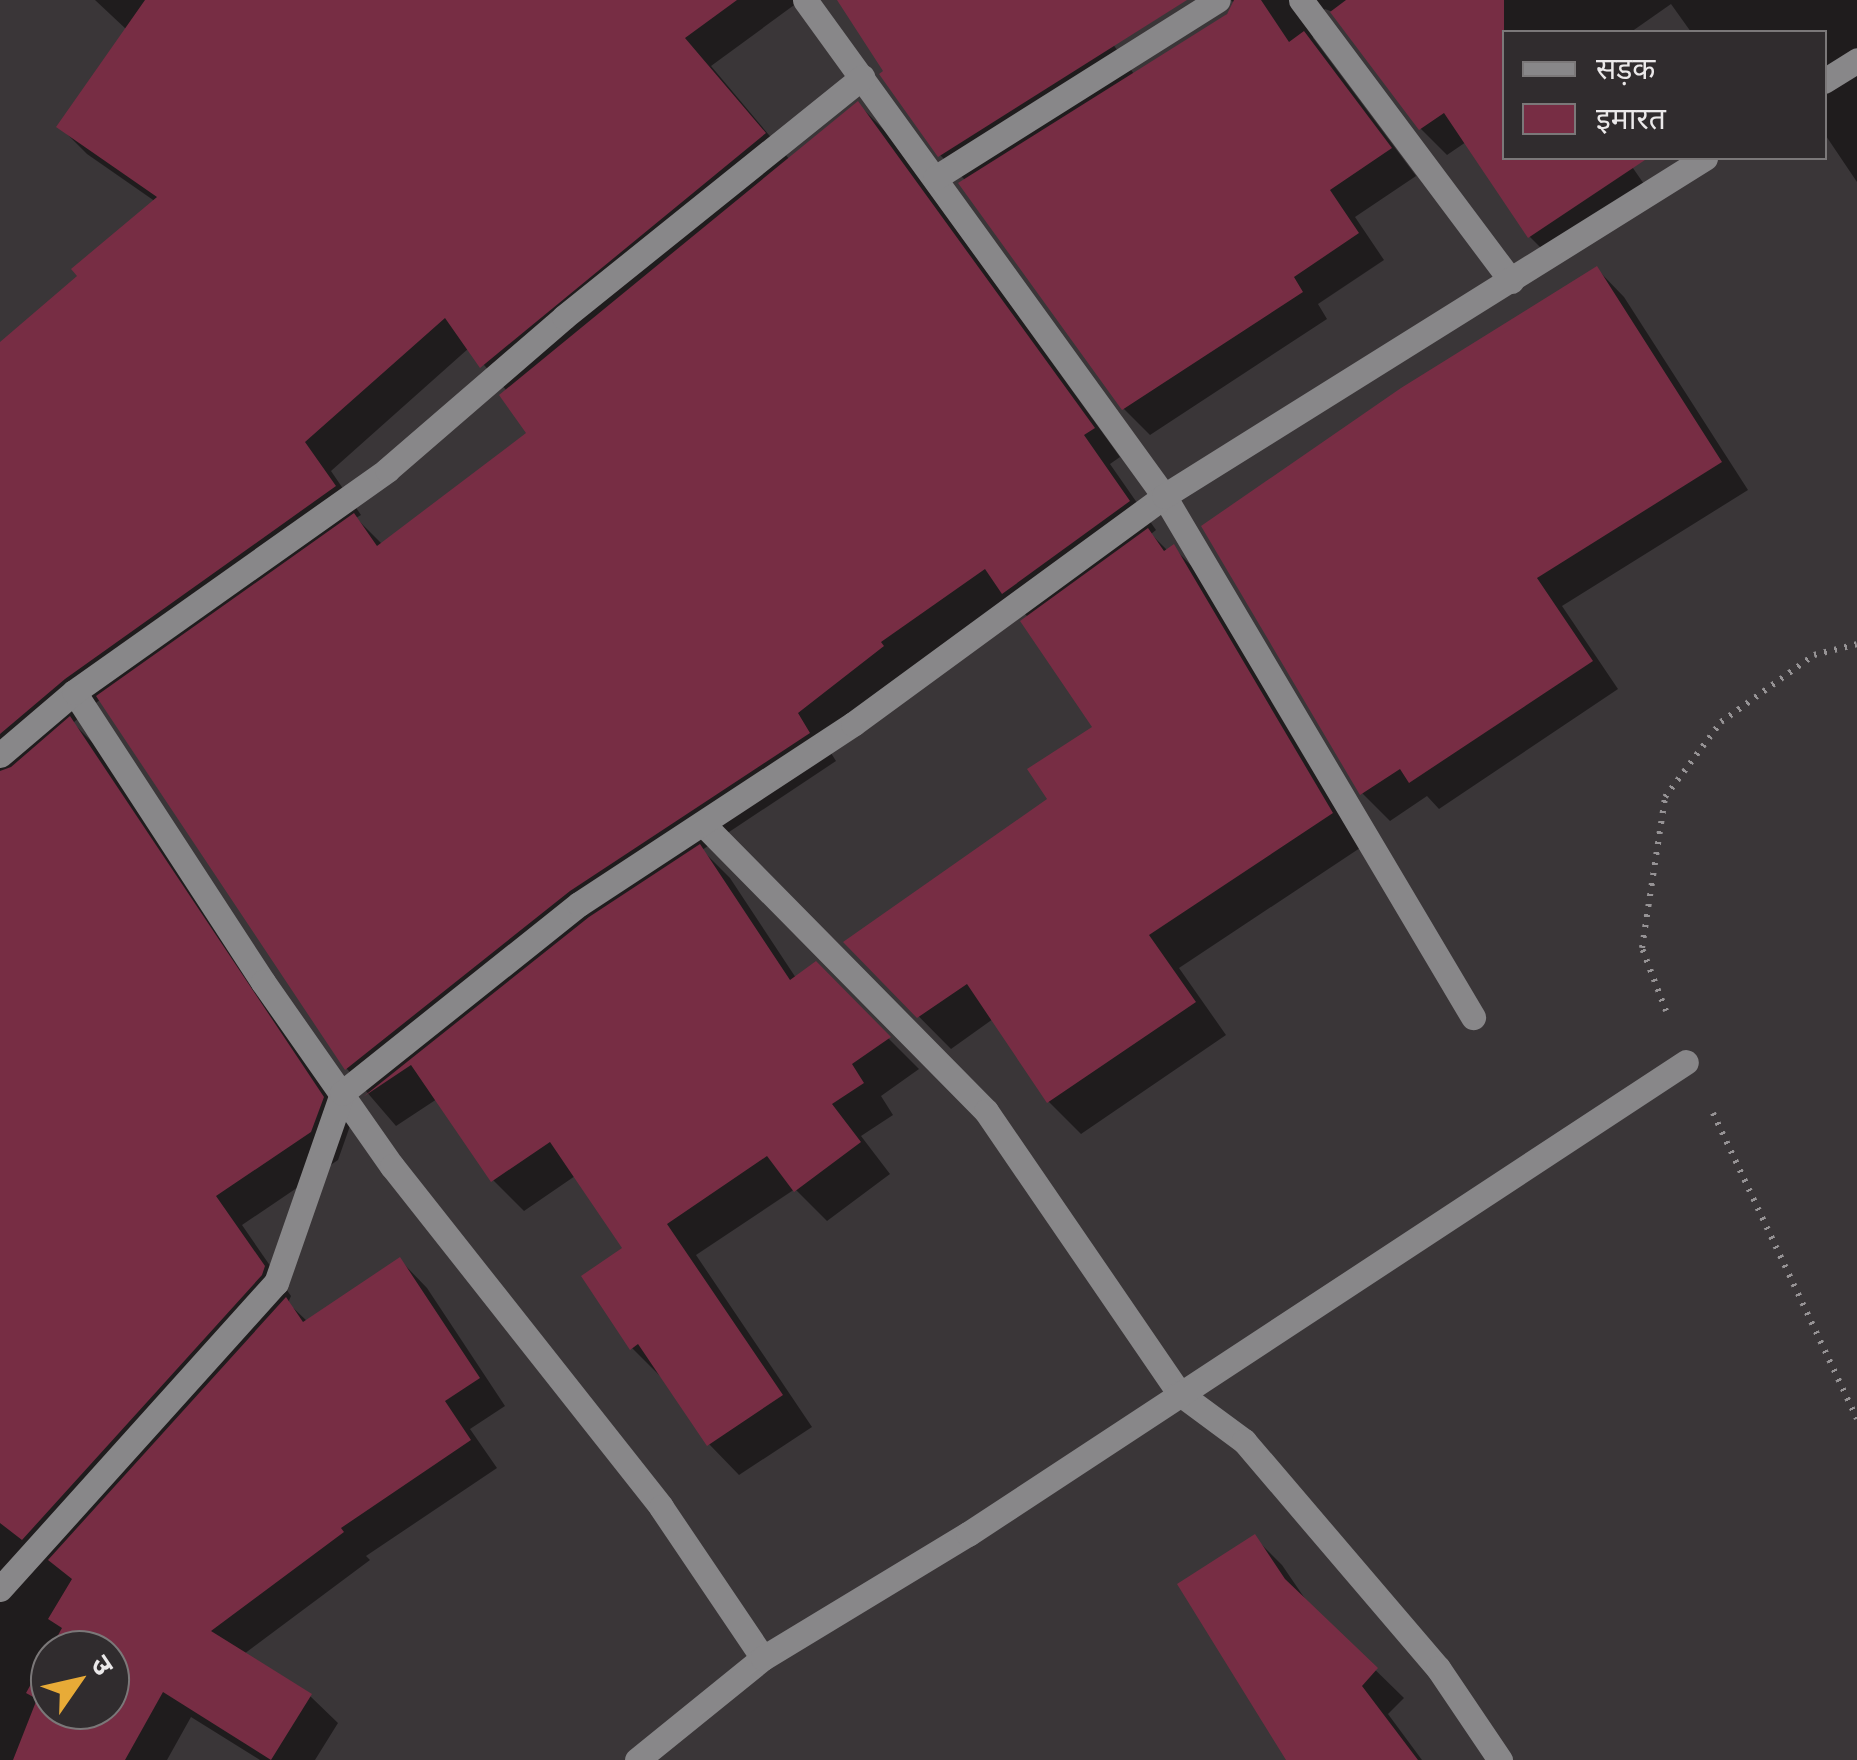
<!DOCTYPE html>
<meta charset="utf-8">
<style>
body{margin:0}
#map{position:relative;width:1857px;height:1760px;overflow:hidden;background:#3a3638;font-family:Commissioner,"Noto Sans Devanagari",sans-serif}
div>[style]{position:absolute}
[style*='--x']{left:calc(var(--x)*1px);top:calc(var(--y)*1px);width:calc(var(--w)*1px);rotate:calc(var(--a)*1deg)}
.shadow>*{inset:0;background:#0007}
.building>*{inset:0;background:#772d44}
.path>*{height:6px;margin-top:-3px;transform-origin:0;background:repeating-linear-gradient(90deg,#969395 0 2.5px,transparent 0 10.5px)}
.minor>*{height:25px;margin:-12.5px;padding:0 12.5px;transform-origin:12.5px;border-radius:12.5px;background:#888789}
span{translate:-50% -50%;white-space:nowrap;text-align:center;line-height:1.15;-webkit-text-stroke:9px #302c2e;paint-order:stroke}
.legend{position:absolute;left:1502px;top:30px;width:325px;height:130px;box-sizing:border-box;background:#302c2e;border:2px solid #7b7879;margin:0;padding:12px 18px;list-style:none;font-size:30px;color:#ebe9ea}
.legend li{display:flex;align-items:center;gap:20px;height:50px}
.legend b{width:50px;border:2px solid #7b7879}
.north{position:absolute;left:30px;top:1630px;width:100px;height:100px;box-sizing:border-box;background:#302c2e;border:2px solid #7b7879;border-radius:50%;rotate:56deg;font-size:28px;font-weight:700;line-height:40px;text-align:center;color:#ebe9ea}
.north::after{content:'';display:block;margin:auto;width:35px;height:45px;background:#e8ab37;clip-path:polygon(50% 0,100% 100%,50% 72%,0 100%)}
</style>
<div id="map">
<div class="shadow">
<div style="clip-path:polygon(evenodd,95px 0,801px 0,711px 66px,790px 160px,858px 104px,886px 132px,1120px 457px,1110px 464px,1156px 530px,1151px 534px,1168px 551px,1174px 548px,1205px 580px,1363px 846px,1179px 968px,1226px 1035px,1081px 1134px,1049px 1102px,993px 1019px,951px 1049px,846px 943px,1050px 799px,1095px 728px,1029px 618px,1010px 599px,824px 742px,836px 761px,702px 850px,730px 878px,796px 978px,815px 965px,919px 1069px,881px 1096px,893px 1115px,861px 1136px,890px 1174px,827px 1221px,795px 1189px,696px 1255px,812px 1427px,739px 1475px,709px 1444px,663px 1379px,632px 1348px,625px 1249px,575px 1176px,524px 1211px,493px 1180px,437px 1099px,396px 1126px,347px 1069px,101px 699px,92px 706px,73px 723px,97px 747px,350px 1126px,338px 1160px,242px 1225px,291px 1296px,288px 1303px,308px 1322px,400px 1260px,427px 1288px,505px 1406px,470px 1429px,497px 1468px,366px 1556px,370px 1560px,244px 1654px,310px 1696px,338px 1723px,315px 1760px,260px 1760px,191px 1717px,167px 1760px,0 1760px,0 392px,80px 277px,156px 202px,87px 154px,59px 126px,127px 30px,95px 0,469px 348px,507px 391px,530px 434px,383px 545px,356px 518px,361px 515px,331px 471px,469px 348px,95px 0,50px 1650px,110px 1650px,110px 1710px,50px 1710px,50px 1650px)"></div>
<div style="clip-path:polygon(840px 0,1082px 0,1155px 104px,1235px 4px,1231px 0,1857px 0,1857px 182px,1824px 133px,1824px 32px,1691px 32px,1671px 4px,1631px 32px,1504px 32px,1504px 158px,1626px 158px,1653px 197px,1556px 263px,1530px 237px,1466px 142px,1447px 155px,1421px 129px,1333px 12px,1325px 9px,1311px 21px,1313px 38px,1416px 176px,1355px 217px,1384px 260px,1318px 304px,1327px 319px,1150px 435px,1124px 409px,966px 181px,940px 155px)"></div>
<div style="clip-path:polygon(1597px 269px,1624px 297px,1748px 490px,1562px 606px,1618px 689px,1439px 809px,1427px 796px,1390px 821px,1362px 793px)"></div>
<div style="clip-path:polygon(1255px 1538px,1282px 1565px,1310px 1606px,1404px 1698px,1388px 1714px,1422px 1760px,1289px 1760px)"></div>
</div>
<div class="building">
<div style="clip-path:polygon(145px 0,737px 0,685px 38px,766px 133px,480px 368px,445px 318px,305px 442px,336px 486px,65px 679px,0 734px,0 342px,77px 276px,71px 269px,157px 197px,56px 127px)"></div>
<div style="clip-path:polygon(837px 0,1187px 0,938px 157px,879px 74px,883px 71px)"></div>
<div style="clip-path:polygon(1234px 0,1261px 0,1289px 42px,1304px 31px,1392px 148px,1330px 190px,1359px 233px,1294px 277px,1303px 292px,1122px 410px,958px 183px,1227px 14px)"></div>
<div style="clip-path:polygon(1346px 0,1504px 0,1504px 158px,1648px 158px,1528px 238px,1444px 113px,1419px 130px,1330px 12px)"></div>
<div style="clip-path:polygon(858px 101px,1095px 428px,1084px 435px,1130px 501px,1002px 594px,985px 569px,881px 642px,884px 646px,798px 713px,810px 733px,570px 891px,345px 1070px,96px 696px,354px 513px,377px 546px,526px 433px,499px 395px)"></div>
<div style="clip-path:polygon(1597px 266px,1722px 462px,1537px 578px,1593px 661px,1409px 783px,1400px 769px,1360px 795px,1201px 526px,1401px 388px)"></div>
<div style="clip-path:polygon(1148px 528px,1164px 551px,1174px 544px,1333px 813px,1149px 935px,1196px 1002px,1047px 1103px,967px 984px,917px 1018px,843px 942px,1047px 799px,1027px 769px,1092px 727px,1020px 621px)"></div>
<div style="clip-path:polygon(70px 716px,324px 1097px,311px 1132px,216px 1196px,265px 1266px,262px 1275px,22px 1540px,0 1523px,0 771px,11px 767px)"></div>
<div style="clip-path:polygon(700px 844px,790px 980px,816px 961px,891px 1037px,852px 1064px,864px 1083px,832px 1104px,861px 1142px,794px 1192px,767px 1156px,667px 1224px,783px 1395px,707px 1446px,638px 1344px,630px 1350px,581px 1276px,622px 1248px,550px 1142px,491px 1182px,411px 1065px,363px 1097px,589px 917px)"></div>
<div style="clip-path:polygon(evenodd,400px 1257px,480px 1378px,445px 1401px,471px 1440px,341px 1528px,344px 1532px,211px 1631px,312px 1694px,271px 1760px,163px 1692px,125px 1760px,13px 1760px,37px 1699px,26px 1693px,62px 1628px,48px 1619px,72px 1579px,48px 1560px,286px 1297px,303px 1322px,400px 1257px,50px 1650px,110px 1650px,110px 1710px,50px 1710px,50px 1650px)"></div>
<div style="clip-path:polygon(1255px 1534px,1285px 1579px,1378px 1668px,1362px 1686px,1418px 1760px,1286px 1760px,1177px 1584px)"></div>
</div>
<div class="path">
<div style="--x:1666;--y:1011;--w:67;--a:-110.9"></div>
<div style="--x:1642;--y:948;--w:153;--a:-81.3"></div>
<div style="--x:1665;--y:797;--w:94;--a:-53.3"></div>
<div style="--x:1721;--y:722;--w:115;--a:-35.8"></div>
<div style="--x:1814;--y:655;--w:44;--a:-14.3"></div>
<div style="--x:1713;--y:1113;--w:338;--a:64.8"></div>
</div>
<div class="minor">
<div style="--x:805;--y:0;--w:612;--a:54.1"></div>
<div style="--x:1164;--y:496;--w:606;--a:59.33"></div>
<div style="--x:1301;--y:0;--w:351;--a:53.2"></div>
<div style="--x:1824;--y:81;--w:39;--a:-32"></div>
<div style="--x:935;--y:178;--w:334;--a:-32.2"></div>
<div style="--x:74;--y:692;--w:346;--a:56.9"></div>
<div style="--x:263;--y:982;--w:225;--a:55"></div>
<div style="--x:392;--y:1166;--w:434;--a:51.7"></div>
<div style="--x:661;--y:1507;--w:182;--a:56"></div>
<div style="--x:0;--y:755;--w:97;--a:-40.4"></div>
<div style="--x:74;--y:692;--w:384;--a:-35.3"></div>
<div style="--x:387;--y:470;--w:234;--a:-40.8"></div>
<div style="--x:564;--y:317;--w:383;--a:-38.8"></div>
<div style="--x:703;--y:824;--w:403;--a:45.4"></div>
<div style="--x:986;--y:1111;--w:342;--a:55.6"></div>
<div style="--x:1179;--y:1393;--w:81;--a:36.4"></div>
<div style="--x:1244;--y:1441;--w:299;--a:49.5"></div>
<div style="--x:1438;--y:1668;--w:111;--a:56"></div>
<div style="--x:0;--y:1589;--w:412;--a:-48"></div>
<div style="--x:276;--y:1283;--w:201;--a:-70.8"></div>
<div style="--x:342;--y:1093;--w:303;--a:-38.6"></div>
<div style="--x:579;--y:904;--w:328;--a:-33.3"></div>
<div style="--x:853;--y:724;--w:386;--a:-36.2"></div>
<div style="--x:1164;--y:496;--w:638;--a:-32"></div>
<div style="--x:637;--y:1760;--w:162;--a:-39"></div>
<div style="--x:763;--y:1658;--w:240;--a:-31.2"></div>
<div style="--x:968;--y:1534;--w:859;--a:-33.32"></div>
</div>
<ul class="legend">
<li><b style="height:12px;background:#888789"></b>सड़क</li>
<li><b style="height:28px;background:#772d44"></b>इमारत</li>
</ul>
<div class="north">उ</div>
</div>
